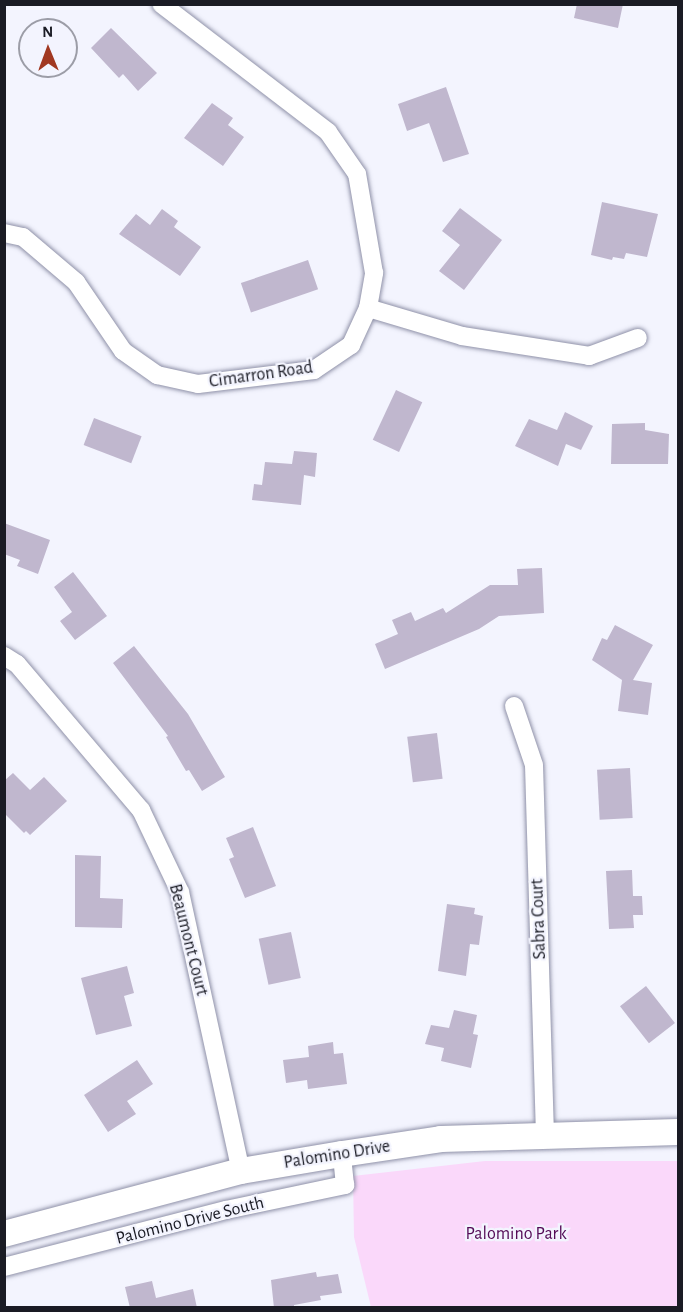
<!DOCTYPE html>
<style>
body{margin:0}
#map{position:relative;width:683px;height:1312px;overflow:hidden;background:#f3f4fe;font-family:"Alegreya Sans",sans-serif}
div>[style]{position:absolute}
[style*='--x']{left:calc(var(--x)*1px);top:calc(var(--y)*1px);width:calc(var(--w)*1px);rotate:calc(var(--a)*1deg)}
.green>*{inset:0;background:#fad8fa}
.building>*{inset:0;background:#c0b7ce;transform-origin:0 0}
.roads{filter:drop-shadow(0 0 2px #8f91a8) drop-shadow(0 0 2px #8f91a8)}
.street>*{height:18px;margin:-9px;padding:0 9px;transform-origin:9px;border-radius:9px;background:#fff}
.secondary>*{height:26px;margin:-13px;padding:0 13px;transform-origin:13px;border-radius:13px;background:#fff}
span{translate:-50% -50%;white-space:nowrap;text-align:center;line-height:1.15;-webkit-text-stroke:4.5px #f3f4fe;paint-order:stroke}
.street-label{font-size:18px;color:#1a1b24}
.park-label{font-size:18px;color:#530a56}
.frame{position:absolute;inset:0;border:6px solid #1a1b24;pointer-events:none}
.north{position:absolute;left:18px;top:18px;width:60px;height:60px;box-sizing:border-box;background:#f3f4fe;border:2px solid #9c9da7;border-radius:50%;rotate:359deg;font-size:16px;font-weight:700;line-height:24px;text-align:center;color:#1a1b24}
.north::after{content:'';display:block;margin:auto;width:21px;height:27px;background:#a13821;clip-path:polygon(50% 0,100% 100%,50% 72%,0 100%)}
</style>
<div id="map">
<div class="green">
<div style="clip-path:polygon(485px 1161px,678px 1161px,678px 1307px,371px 1307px,354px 1237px,353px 1176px)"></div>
</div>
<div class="building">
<div style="clip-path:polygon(577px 4px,623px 4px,618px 28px,574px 18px)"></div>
<div style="clip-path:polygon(111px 28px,157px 73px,138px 91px,123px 74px,119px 78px,91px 48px)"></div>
<div style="clip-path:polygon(446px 87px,469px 154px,443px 162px,429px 123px,407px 131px,398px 104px)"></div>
<div style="clip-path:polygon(212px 103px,233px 118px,228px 125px,244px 137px,223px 166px,184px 138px)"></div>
<div style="clip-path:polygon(602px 202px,658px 214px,647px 257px,626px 253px,624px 259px,613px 257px,612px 260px,591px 255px)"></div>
<div style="clip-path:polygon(460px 208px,502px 240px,464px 290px,439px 271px,460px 245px,442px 231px)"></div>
<div style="clip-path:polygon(162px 209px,178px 221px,174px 227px,201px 247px,180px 276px,119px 234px,136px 214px,150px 225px)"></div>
<div style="left:308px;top:260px;width:31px;height:71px;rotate:71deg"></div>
<div style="left:396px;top:390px;width:29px;height:55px;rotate:25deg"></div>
<div style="clip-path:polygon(565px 412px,593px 426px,581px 450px,566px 444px,558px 466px,515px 446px,529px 419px,557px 430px)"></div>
<div style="left:94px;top:418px;width:51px;height:29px;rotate:21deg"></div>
<div style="clip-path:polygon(645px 423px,645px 430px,669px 434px,668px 464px,611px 464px,612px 424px)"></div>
<div style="clip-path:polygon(294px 451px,317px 453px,315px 477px,304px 475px,301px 505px,252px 500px,254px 484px,262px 485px,265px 462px,292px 464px)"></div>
<div style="clip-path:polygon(4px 523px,50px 540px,38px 574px,17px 566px,20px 560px,4px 554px)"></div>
<div style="clip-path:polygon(542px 568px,544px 613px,499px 616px,479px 629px,385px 669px,375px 644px,398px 634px,392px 620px,411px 612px,415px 621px,443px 608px,446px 613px,490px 585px,518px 585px,517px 569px)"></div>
<div style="clip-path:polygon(73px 572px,107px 616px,75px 640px,60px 621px,72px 612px,54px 587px)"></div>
<div style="clip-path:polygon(615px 625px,653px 645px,633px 680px,652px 683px,648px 715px,618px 711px,622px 680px,592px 660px,602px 638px,607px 640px)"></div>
<div style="clip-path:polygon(134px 646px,188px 714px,225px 777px,202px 791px,189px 770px,186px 771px,166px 737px,168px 736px,113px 663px)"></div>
<div style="left:437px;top:733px;width:46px;height:30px;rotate:83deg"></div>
<div style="left:630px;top:768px;width:50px;height:33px;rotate:87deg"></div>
<div style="clip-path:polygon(13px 773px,30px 790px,44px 777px,67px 801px,30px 835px,26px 831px,24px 833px,4px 813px,4px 781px)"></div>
<div style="clip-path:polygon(253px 827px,276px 886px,245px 898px,229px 859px,234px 857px,226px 838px)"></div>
<div style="clip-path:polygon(75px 855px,101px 856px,100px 898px,123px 899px,122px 928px,75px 927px)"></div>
<div style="clip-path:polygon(632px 870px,633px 896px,642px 896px,643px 915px,633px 915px,634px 928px,609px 929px,606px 871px)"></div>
<div style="clip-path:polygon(447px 904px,475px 908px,474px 914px,483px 916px,479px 945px,470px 944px,466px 976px,438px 971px)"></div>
<div style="left:291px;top:932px;width:47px;height:33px;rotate:78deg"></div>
<div style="clip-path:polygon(127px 966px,134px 993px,124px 996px,132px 1026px,96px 1035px,81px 978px)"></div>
<div style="left:646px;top:986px;width:47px;height:33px;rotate:52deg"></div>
<div style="clip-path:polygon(454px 1010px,477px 1015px,473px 1034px,478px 1035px,471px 1068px,441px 1061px,444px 1048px,425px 1044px,431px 1025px,449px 1028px)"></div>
<div style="clip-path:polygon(333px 1042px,334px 1054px,343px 1053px,347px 1084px,308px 1089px,307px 1080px,286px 1083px,283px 1060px,309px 1057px,308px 1046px)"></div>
<div style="clip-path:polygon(137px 1060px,153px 1084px,127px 1101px,136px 1114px,108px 1132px,84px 1095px)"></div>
<div style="clip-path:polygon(316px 1272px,317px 1277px,338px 1274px,342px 1293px,320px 1296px,321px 1300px,294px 1305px,294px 1308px,274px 1308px,271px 1280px)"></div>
<div style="clip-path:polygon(152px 1281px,156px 1298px,193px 1289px,197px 1308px,130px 1308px,125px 1287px)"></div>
</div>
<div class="roads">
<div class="street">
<div style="--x:4;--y:233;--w:19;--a:12"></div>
<div style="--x:23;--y:237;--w:70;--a:40.3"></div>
<div style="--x:76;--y:282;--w:83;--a:55.7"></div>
<div style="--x:123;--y:351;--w:42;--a:35.2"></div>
<div style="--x:157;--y:375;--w:42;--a:12.4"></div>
<div style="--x:198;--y:384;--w:117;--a:-6.9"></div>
<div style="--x:314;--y:370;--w:45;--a:-34"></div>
<div style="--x:351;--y:345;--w:41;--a:-65.3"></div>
<div style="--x:368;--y:308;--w:36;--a:-80"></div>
<div style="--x:374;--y:273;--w:100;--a:-99.7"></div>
<div style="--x:357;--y:174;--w:51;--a:-124.6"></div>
<div style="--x:328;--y:132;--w:210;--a:-142.5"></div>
<div style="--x:368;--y:308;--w:98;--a:16.6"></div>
<div style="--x:462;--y:336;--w:129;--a:8.9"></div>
<div style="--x:589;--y:356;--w:52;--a:-20.2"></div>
<div style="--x:4;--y:656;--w:15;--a:32"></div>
<div style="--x:17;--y:664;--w:192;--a:49.7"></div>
<div style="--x:141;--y:810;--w:91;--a:64.6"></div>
<div style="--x:180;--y:892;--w:286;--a:77.7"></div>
<div style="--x:514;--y:706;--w:62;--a:71.3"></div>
<div style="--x:534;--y:765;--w:371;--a:88.3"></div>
<div style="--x:4;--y:1267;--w:229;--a:-14.4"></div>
<div style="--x:226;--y:1210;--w:122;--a:-11.9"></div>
<div style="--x:345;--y:1185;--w:31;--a:-96"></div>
</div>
<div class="secondary">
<div style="--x:4;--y:1234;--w:245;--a:-14.9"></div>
<div style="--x:241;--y:1171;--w:102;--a:-9.6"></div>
<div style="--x:342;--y:1154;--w:100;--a:-8.6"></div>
<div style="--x:441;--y:1139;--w:237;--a:-1.7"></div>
</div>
</div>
<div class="street-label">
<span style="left:261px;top:375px;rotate:-8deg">Cimarron Road</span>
<span style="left:539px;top:919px;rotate:-92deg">Sabra Court</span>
<span style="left:188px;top:940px;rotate:76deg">Beaumont Court</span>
<span style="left:337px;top:1155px;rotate:-9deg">Palomino Drive</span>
<span style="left:190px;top:1221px;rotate:-14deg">Palomino Drive South</span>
</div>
<div class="park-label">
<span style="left:516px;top:1234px">Palomino Park</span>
</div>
<div class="frame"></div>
<div class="north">N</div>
</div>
